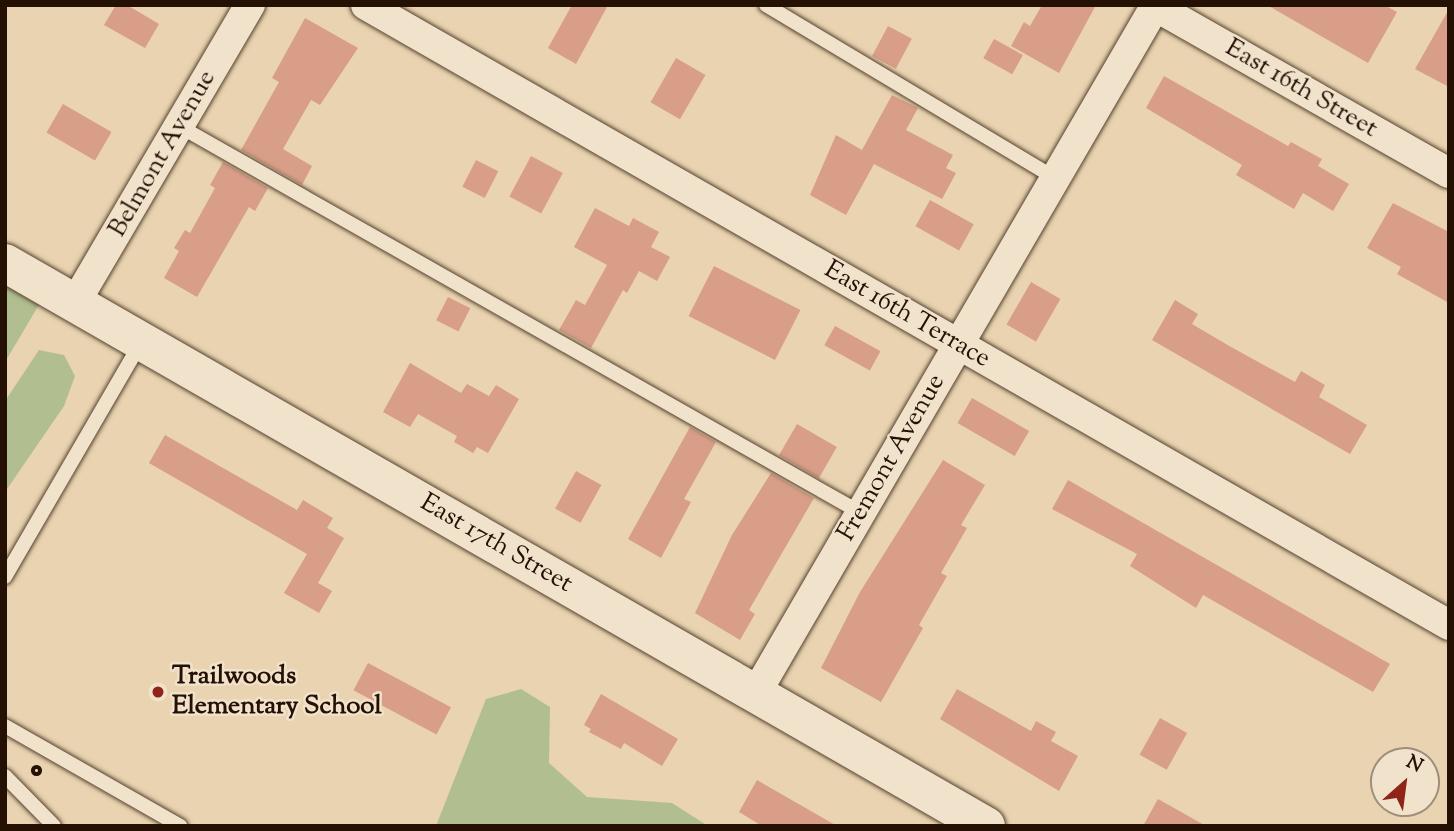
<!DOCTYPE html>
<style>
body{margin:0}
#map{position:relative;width:1454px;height:831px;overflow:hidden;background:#e9d3b0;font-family:"Sorts Mill Goudy",serif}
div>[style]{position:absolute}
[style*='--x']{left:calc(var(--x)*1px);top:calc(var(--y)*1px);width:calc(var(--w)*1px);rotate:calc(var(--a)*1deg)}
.green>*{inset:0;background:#b1be90}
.building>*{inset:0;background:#d89e88;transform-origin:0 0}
.path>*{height:4.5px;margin-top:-2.25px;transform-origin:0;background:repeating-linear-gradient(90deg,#241104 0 2px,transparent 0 5.5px)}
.path>.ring{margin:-2.25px;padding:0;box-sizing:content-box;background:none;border:4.5px solid #241104;border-radius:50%}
.roads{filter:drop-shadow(0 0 2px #55422f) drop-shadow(0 0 2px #55422f)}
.lane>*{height:14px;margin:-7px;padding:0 7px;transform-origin:7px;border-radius:7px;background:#f1e2cc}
.street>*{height:30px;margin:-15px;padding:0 15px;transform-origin:15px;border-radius:15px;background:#f1e2cc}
.secondary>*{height:38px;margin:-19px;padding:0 19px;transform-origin:19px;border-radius:19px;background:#f1e2cc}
.dots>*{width:19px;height:19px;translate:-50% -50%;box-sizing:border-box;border:4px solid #f1e2cc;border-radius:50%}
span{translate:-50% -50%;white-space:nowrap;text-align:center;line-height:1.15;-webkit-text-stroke:5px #f1e2cc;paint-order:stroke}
.street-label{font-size:26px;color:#241104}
.poi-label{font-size:26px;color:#241104;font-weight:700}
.left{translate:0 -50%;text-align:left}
.frame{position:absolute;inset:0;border:7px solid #241104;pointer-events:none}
.north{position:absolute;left:1370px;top:747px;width:70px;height:70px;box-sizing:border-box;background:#f1e2cc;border:2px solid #9f8e7c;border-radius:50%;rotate:28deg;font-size:19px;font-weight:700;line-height:28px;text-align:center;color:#241104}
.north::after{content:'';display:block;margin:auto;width:24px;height:32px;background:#8f2418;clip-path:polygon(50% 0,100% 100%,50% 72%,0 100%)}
</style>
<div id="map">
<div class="green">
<div style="clip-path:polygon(5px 276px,43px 298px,5px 362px)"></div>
<div style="clip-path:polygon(39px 350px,64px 355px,75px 376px,64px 406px,5px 492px,5px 401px)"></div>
<div style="clip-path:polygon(521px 689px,550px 707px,549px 763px,587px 797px,672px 803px,708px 826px,436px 826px,486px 699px)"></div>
</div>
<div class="building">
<div style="clip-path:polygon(116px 5px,127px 5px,159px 24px,145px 48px,104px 25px)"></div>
<div style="clip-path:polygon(572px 5px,608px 5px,576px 64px,548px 48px)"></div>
<div style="clip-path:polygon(1042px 5px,1096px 5px,1059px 73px,1011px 46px,1024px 22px,1030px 26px)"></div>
<div style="clip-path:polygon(1267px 5px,1384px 5px,1397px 12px,1368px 63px)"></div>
<div style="clip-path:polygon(1449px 9px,1449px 87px,1415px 69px)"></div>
<div style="clip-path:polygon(305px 18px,358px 48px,320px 105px,311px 100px,283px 149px,312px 166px,302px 185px,241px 150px,279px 82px,272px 78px)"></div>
<div style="left:888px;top:26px;width:27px;height:34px;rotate:28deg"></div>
<div style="left:994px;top:39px;width:33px;height:22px;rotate:29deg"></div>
<div style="left:676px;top:58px;width:34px;height:51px;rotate:30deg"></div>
<div style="clip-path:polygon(1164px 76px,1288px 146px,1291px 142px,1322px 159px,1318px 166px,1349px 184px,1333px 211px,1303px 193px,1294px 209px,1236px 175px,1242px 165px,1146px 108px)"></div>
<div style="clip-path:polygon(892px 95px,918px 108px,906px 130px,953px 155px,946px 168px,956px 173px,942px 199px,874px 164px,846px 215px,810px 195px,836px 135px,862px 150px)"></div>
<div style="left:63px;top:104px;width:56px;height:33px;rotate:30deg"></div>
<div style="left:531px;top:156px;width:36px;height:46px;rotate:28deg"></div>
<div style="left:476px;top:160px;width:25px;height:30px;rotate:27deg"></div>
<div style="clip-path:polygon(223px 162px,268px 188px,255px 211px,249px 207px,197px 297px,164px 278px,179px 251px,174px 248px,185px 230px,190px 233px,215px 188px,210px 185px)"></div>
<div style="left:930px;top:200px;width:50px;height:30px;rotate:29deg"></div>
<div style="clip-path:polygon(1393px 203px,1449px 232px,1449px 303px,1397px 274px,1401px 267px,1367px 248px)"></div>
<div style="clip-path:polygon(595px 208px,629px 226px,633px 218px,659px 232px,651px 247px,670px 257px,657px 281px,639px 271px,627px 293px,623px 290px,591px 348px,559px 330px,576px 300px,585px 305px,607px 265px,574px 247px)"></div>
<div style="left:714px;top:266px;width:97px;height:56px;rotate:27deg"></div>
<div style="left:1031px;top:282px;width:34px;height:49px;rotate:30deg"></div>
<div style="left:448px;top:297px;width:25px;height:26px;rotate:27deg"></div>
<div style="clip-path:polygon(1175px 300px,1198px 314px,1192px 324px,1231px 347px,1295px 382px,1301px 371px,1325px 385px,1319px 397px,1367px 425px,1350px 454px,1152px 340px)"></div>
<div style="left:835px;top:326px;width:52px;height:22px;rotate:29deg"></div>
<div style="clip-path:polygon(410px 363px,461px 393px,467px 384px,489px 396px,496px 385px,519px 399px,488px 453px,477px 447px,473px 453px,454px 442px,457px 436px,418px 414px,410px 427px,383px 412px)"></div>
<div style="left:972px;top:398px;width:66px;height:29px;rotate:30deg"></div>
<div style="left:797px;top:424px;width:46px;height:36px;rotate:30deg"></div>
<div style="clip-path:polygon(690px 427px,716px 442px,684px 499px,691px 502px,661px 558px,628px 539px)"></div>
<div style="clip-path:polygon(165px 435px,297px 510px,303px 500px,333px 518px,327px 528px,344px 538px,318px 583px,332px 591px,319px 613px,284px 593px,307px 554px,149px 463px)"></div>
<div style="clip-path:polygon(943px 460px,985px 485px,961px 525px,967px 528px,941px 573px,947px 576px,919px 625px,923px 628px,881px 702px,821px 668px,860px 592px)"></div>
<div style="left:576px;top:471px;width:29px;height:43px;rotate:29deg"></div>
<div style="clip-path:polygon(771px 473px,814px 498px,749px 610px,755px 614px,740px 640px,695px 613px,732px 535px)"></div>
<div style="clip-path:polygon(1068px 480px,1390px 664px,1373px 692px,1203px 595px,1196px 608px,1130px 566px,1137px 554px,1052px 509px)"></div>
<div style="left:368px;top:663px;width:94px;height:31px;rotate:28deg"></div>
<div style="clip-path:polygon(957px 689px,1031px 731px,1036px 721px,1056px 732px,1051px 741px,1078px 756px,1059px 791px,940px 719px)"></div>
<div style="clip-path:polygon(601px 694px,678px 739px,662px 766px,624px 743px,621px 749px,589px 732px,591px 729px,584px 725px)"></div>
<div style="left:1160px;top:718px;width:31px;height:42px;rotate:29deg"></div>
<div style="clip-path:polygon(757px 780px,837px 826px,762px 826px,739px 812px)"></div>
<div style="clip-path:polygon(1158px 799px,1206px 826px,1143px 826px)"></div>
</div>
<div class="path">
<div class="ring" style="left:33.5px;top:767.5px;width:2.5px;height:2.5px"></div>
</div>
<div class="roads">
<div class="lane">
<div style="--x:766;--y:5;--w:337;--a:30.9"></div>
<div style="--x:179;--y:126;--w:784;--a:29.57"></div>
<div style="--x:5;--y:577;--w:272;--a:-59.9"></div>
<div style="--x:5;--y:726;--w:202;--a:29.7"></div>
<div style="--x:5;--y:776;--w:70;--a:45.6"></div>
</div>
<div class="street">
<div style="--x:366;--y:5;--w:1248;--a:29.79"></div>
<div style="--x:1153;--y:5;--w:340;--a:29.6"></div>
<div style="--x:75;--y:303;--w:346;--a:-59.6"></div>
<div style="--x:756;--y:693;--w:796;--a:-59.83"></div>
</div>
<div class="secondary">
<div style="--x:5;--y:263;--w:1131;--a:29.85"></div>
</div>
</div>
<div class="dots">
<div style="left:158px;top:692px;background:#8f2418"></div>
</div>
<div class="street-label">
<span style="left:1301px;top:89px;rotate:30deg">East 16th Street</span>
<span style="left:163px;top:154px;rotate:-60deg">Belmont Avenue</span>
<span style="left:907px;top:315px;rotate:30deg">East 16th Terrace</span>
<span style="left:892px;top:458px;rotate:-60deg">Fremont Avenue</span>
<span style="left:496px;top:544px;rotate:30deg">East 17th Street</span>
</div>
<div class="poi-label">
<span class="left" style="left:172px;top:692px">Trailwoods<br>Elementary School</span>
</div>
<div class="frame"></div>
<div class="north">N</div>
</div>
